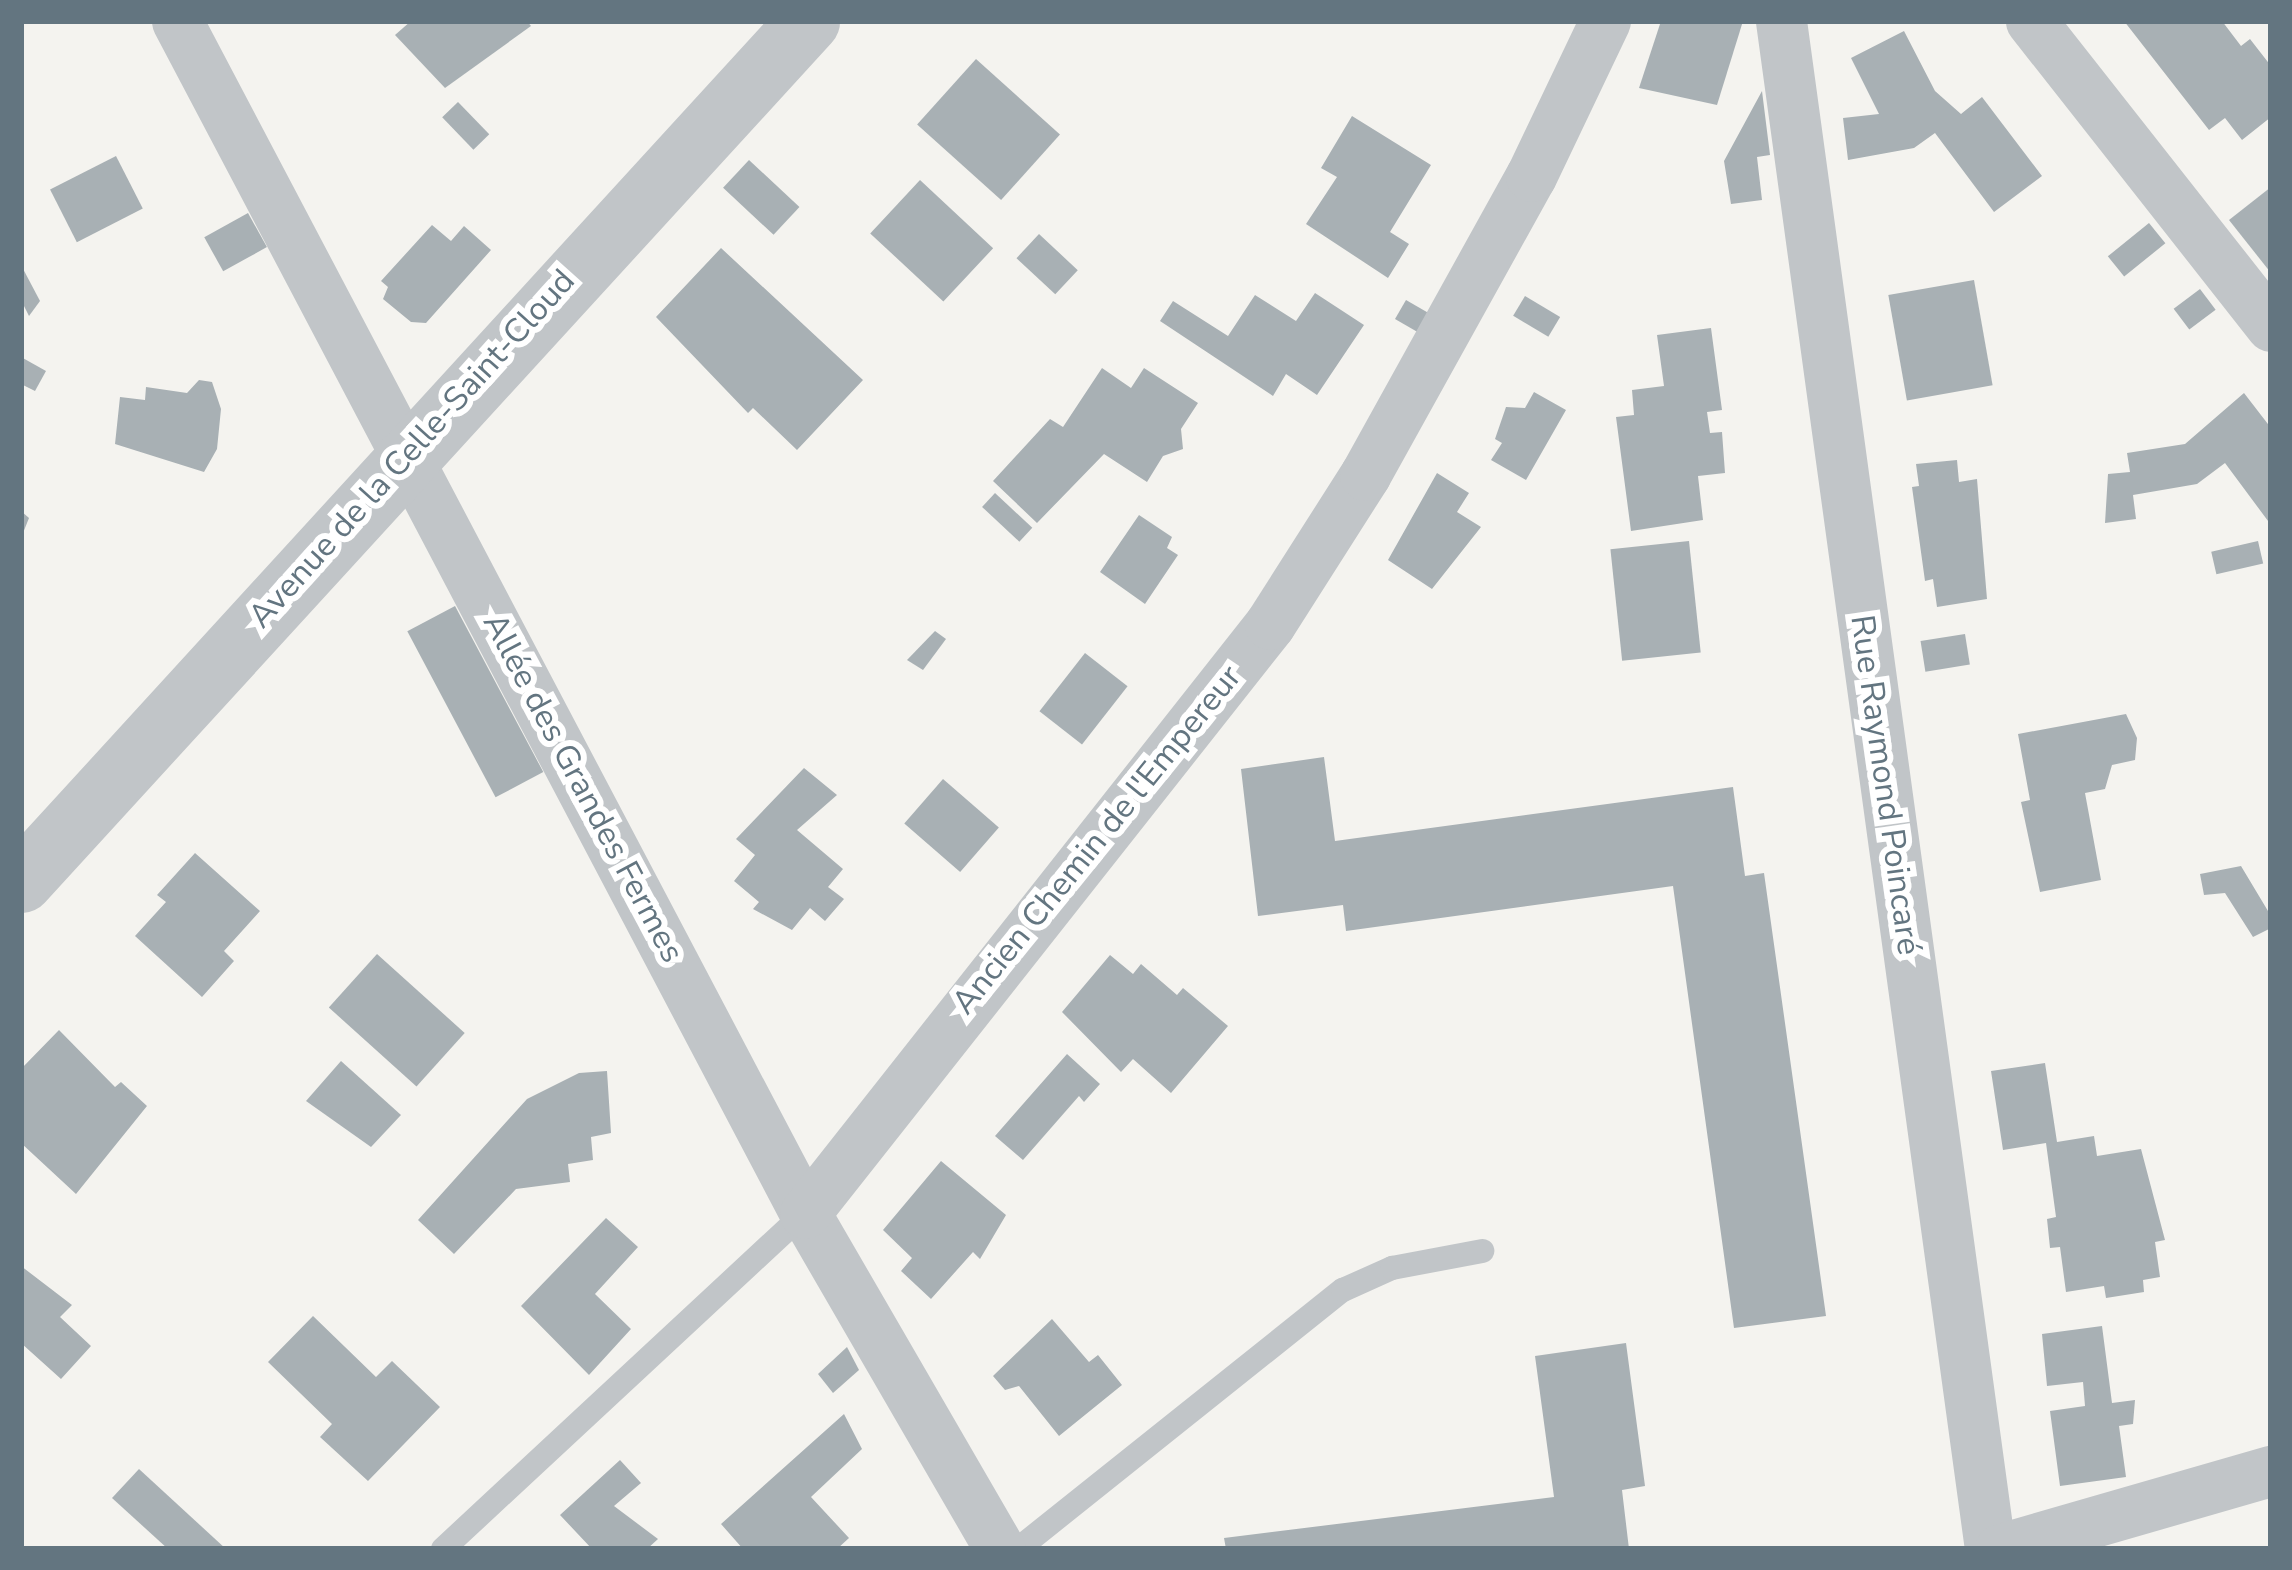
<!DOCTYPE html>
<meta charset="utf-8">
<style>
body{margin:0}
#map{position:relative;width:2292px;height:1570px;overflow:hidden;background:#f4f3ef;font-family:"Nunito Sans",sans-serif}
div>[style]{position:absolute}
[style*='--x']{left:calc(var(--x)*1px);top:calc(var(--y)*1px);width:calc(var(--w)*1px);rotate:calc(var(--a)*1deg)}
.building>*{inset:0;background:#a8b0b4;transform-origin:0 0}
.service>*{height:24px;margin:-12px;padding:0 12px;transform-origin:12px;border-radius:12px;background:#c1c5c8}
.minor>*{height:51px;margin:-25.5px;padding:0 25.5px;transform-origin:25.5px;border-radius:25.5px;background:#c1c5c8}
.tertiary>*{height:63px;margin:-31.5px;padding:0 31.5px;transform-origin:31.5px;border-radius:31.5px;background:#c1c5c8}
span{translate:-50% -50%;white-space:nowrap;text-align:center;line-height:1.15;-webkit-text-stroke:12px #fff;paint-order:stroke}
.street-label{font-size:33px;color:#637580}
.frame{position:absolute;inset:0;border:24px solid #637580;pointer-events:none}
</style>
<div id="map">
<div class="building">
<div style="clip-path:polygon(411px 21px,527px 21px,531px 26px,445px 88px,395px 35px)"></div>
<div style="clip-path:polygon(1661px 21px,1743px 21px,1717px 105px,1639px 88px)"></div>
<div style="clip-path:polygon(2124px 21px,2222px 21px,2241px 46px,2250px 39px,2271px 66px,2271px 117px,2242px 140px,2225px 118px,2209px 130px)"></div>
<div style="clip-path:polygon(1904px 31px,1935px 91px,1961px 114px,1982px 97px,2042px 176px,1994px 212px,1935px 133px,1914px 148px,1848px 160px,1843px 118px,1879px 114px,1851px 58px)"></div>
<div style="left:976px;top:59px;width:113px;height:88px;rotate:42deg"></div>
<div style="clip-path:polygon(1762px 91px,1770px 155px,1757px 157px,1762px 200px,1731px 204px,1724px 161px)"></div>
<div style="left:458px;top:102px;width:45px;height:22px;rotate:46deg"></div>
<div style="clip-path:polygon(1352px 116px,1431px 165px,1390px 232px,1409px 244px,1388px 278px,1306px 224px,1337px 177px,1321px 168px)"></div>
<div style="left:116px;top:156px;width:59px;height:74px;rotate:63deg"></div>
<div style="left:749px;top:160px;width:69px;height:38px;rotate:43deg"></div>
<div style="left:920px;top:180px;width:100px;height:73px;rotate:43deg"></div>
<div style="clip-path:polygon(2271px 187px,2271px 273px,2229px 220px)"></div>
<div style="left:248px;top:213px;width:39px;height:50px;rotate:61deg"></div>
<div style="left:2149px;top:223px;width:26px;height:53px;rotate:51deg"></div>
<div style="clip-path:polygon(432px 225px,451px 241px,464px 226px,491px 250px,426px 323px,411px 322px,383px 299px,388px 287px,381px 281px)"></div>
<div style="left:1039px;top:234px;width:53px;height:33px;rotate:43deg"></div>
<div style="clip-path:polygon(721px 248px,863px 380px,797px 450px,753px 408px,748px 413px,656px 317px)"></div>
<div style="clip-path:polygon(21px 265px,40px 301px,29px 316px,21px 300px)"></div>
<div style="left:1974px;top:280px;width:107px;height:87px;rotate:80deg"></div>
<div style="left:2200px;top:289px;width:26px;height:33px;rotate:53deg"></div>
<div style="clip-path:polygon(1315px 293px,1364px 325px,1317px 395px,1286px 374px,1273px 396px,1160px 321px,1173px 301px,1228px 336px,1255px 295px,1296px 321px)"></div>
<div style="left:1525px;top:296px;width:41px;height:23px;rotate:31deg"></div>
<div style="left:1406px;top:300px;width:28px;height:22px;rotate:30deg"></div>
<div style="clip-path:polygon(1711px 328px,1722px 410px,1707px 412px,1710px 433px,1722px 432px,1725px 473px,1698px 476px,1703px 520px,1631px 531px,1616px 417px,1634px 415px,1632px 390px,1664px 386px,1657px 335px)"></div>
<div style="clip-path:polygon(21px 357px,46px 371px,35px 391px,21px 384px)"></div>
<div style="clip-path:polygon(1102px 368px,1131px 388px,1144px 368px,1198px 403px,1181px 429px,1183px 449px,1163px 456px,1147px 482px,1104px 454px,1037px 523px,993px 481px,1050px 419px,1063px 427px)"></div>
<div style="clip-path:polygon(199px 380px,212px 382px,221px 409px,217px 449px,204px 472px,115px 444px,120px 397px,145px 400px,146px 387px,187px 393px)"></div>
<div style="clip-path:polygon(1534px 392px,1566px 410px,1526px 480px,1491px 460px,1502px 443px,1495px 439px,1506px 407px,1525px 408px)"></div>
<div style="clip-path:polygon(2244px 393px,2271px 428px,2271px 525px,2225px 463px,2197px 484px,2133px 495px,2136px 519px,2105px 523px,2108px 474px,2130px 472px,2127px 453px,2185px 444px)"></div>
<div style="clip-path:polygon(1957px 460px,1959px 482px,1977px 479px,1987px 599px,1937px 607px,1933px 579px,1925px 581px,1912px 487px,1919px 486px,1916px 464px)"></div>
<div style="clip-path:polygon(1437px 473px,1469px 493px,1457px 512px,1481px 527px,1432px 589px,1388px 560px)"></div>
<div style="left:995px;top:493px;width:51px;height:19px;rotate:43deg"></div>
<div style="clip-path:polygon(21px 511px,29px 518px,21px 538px)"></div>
<div style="clip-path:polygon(1139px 515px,1172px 537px,1167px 548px,1178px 555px,1145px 604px,1100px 572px)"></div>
<div style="left:1689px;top:541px;width:112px;height:79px;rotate:84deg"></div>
<div style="left:2258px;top:541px;width:23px;height:48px;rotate:77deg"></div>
<div style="left:455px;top:606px;width:188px;height:54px;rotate:62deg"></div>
<div style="clip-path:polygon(935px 631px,946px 639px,923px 670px,907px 660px)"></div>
<div style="left:1965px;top:634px;width:31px;height:45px;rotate:81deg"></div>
<div style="left:1085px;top:653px;width:54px;height:74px;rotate:38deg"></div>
<div style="clip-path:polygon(2126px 714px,2137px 738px,2135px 760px,2112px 765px,2105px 789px,2085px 793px,2101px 880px,2040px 892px,2021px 802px,2030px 800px,2018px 734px)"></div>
<div style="clip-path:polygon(1324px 757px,1335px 841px,1733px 787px,1745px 876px,1764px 873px,1826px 1316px,1734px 1328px,1673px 886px,1346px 931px,1343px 905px,1258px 916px,1241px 769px)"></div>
<div style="clip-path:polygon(804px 768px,837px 795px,797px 830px,843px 869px,828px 887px,844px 899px,825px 921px,810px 908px,792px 930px,753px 909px,759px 902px,734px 881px,755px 855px,736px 839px)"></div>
<div style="left:943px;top:779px;width:74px;height:59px;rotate:41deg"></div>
<div style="clip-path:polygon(195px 853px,260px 911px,224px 951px,234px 961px,202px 997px,135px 936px,166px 902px,157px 895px)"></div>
<div style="clip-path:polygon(2241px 866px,2271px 916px,2271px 928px,2253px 937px,2225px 893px,2204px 895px,2200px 874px)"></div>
<div style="left:377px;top:954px;width:118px;height:72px;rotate:42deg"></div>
<div style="clip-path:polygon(1110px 955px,1133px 974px,1141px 964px,1177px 995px,1183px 988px,1228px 1026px,1171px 1093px,1133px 1059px,1121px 1072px,1062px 1012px)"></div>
<div style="clip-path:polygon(59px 1030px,115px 1087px,121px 1082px,147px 1106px,76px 1194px,21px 1143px,21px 1069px)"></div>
<div style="clip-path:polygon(1067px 1054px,1100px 1084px,1084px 1102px,1079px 1096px,1023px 1160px,995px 1136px)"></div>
<div style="clip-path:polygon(341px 1061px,401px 1115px,371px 1147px,306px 1101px)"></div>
<div style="clip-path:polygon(2045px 1063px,2057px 1142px,2094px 1136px,2097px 1156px,2141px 1149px,2165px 1240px,2155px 1242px,2160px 1277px,2143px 1280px,2144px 1292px,2106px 1298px,2104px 1286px,2066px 1292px,2060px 1247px,2050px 1248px,2047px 1219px,2056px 1217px,2046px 1143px,2003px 1150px,1991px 1071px)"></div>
<div style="clip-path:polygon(607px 1071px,611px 1133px,591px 1137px,593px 1160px,568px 1164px,570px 1182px,516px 1189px,454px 1254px,418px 1220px,527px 1099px,579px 1073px)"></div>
<div style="clip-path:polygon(941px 1161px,1006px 1215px,980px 1259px,973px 1252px,931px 1299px,901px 1271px,912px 1258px,883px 1230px)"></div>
<div style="clip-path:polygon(606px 1218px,638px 1247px,595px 1294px,631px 1329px,589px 1375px,521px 1306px)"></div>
<div style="clip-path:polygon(21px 1266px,72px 1305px,60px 1317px,91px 1346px,61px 1379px,21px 1343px)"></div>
<div style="clip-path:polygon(313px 1316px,376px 1377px,392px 1361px,440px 1407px,368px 1481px,320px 1437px,332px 1424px,268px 1362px)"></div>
<div style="clip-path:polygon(1052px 1319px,1089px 1362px,1098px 1355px,1122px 1385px,1059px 1436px,1019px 1386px,1005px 1390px,993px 1376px)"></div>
<div style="clip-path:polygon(2102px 1326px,2112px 1403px,2135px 1400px,2133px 1424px,2119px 1426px,2126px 1477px,2060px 1486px,2050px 1411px,2085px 1406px,2083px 1382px,2047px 1386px,2042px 1334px)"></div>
<div style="clip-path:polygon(1626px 1343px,1645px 1486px,1622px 1490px,1629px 1549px,1226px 1549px,1224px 1538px,1554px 1497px,1535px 1356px)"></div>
<div style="clip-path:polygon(847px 1347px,859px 1370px,833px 1393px,818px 1374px)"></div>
<div style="clip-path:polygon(844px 1414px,862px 1449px,811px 1497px,849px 1538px,837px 1549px,743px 1549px,721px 1524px)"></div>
<div style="clip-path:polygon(620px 1460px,641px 1483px,614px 1506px,658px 1539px,647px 1549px,592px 1549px,560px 1515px)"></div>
<div style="clip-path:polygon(139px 1469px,226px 1549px,168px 1549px,112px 1498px)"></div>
</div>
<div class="service">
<div style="--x:443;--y:1549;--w:494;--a:-42.9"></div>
<div style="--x:1018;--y:1549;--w:416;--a:-38.6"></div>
<div style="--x:1343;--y:1290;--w:54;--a:-24.2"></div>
<div style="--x:1392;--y:1268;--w:92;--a:-10.7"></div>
</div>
<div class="minor">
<div style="--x:177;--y:21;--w:1347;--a:62.22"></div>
<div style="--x:805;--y:1213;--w:388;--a:59.9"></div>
<div style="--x:1781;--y:21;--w:1542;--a:82.21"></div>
<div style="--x:2031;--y:21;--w:388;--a:51.8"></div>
<div style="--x:805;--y:1213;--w:750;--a:-51.71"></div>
<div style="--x:1270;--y:624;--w:177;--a:-57.5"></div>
<div style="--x:1365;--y:475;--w:342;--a:-61"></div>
<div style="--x:1531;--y:176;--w:172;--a:-64.5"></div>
<div style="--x:2000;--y:1549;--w:282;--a:-16.1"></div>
</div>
<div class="tertiary">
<div style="--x:21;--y:881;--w:1166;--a:-47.54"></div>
</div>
<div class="street-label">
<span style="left:412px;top:449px;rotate:-48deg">Avenue de la Celle-Saint-Cloud</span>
<span style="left:1885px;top:785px;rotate:82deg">Rue Raymond Poincaré</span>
<span style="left:583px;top:788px;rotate:62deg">Allée des Grandes Fermes</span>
<span style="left:1097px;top:840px;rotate:-51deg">Ancien Chemin de l'Empereur</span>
</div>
<div class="frame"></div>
</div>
